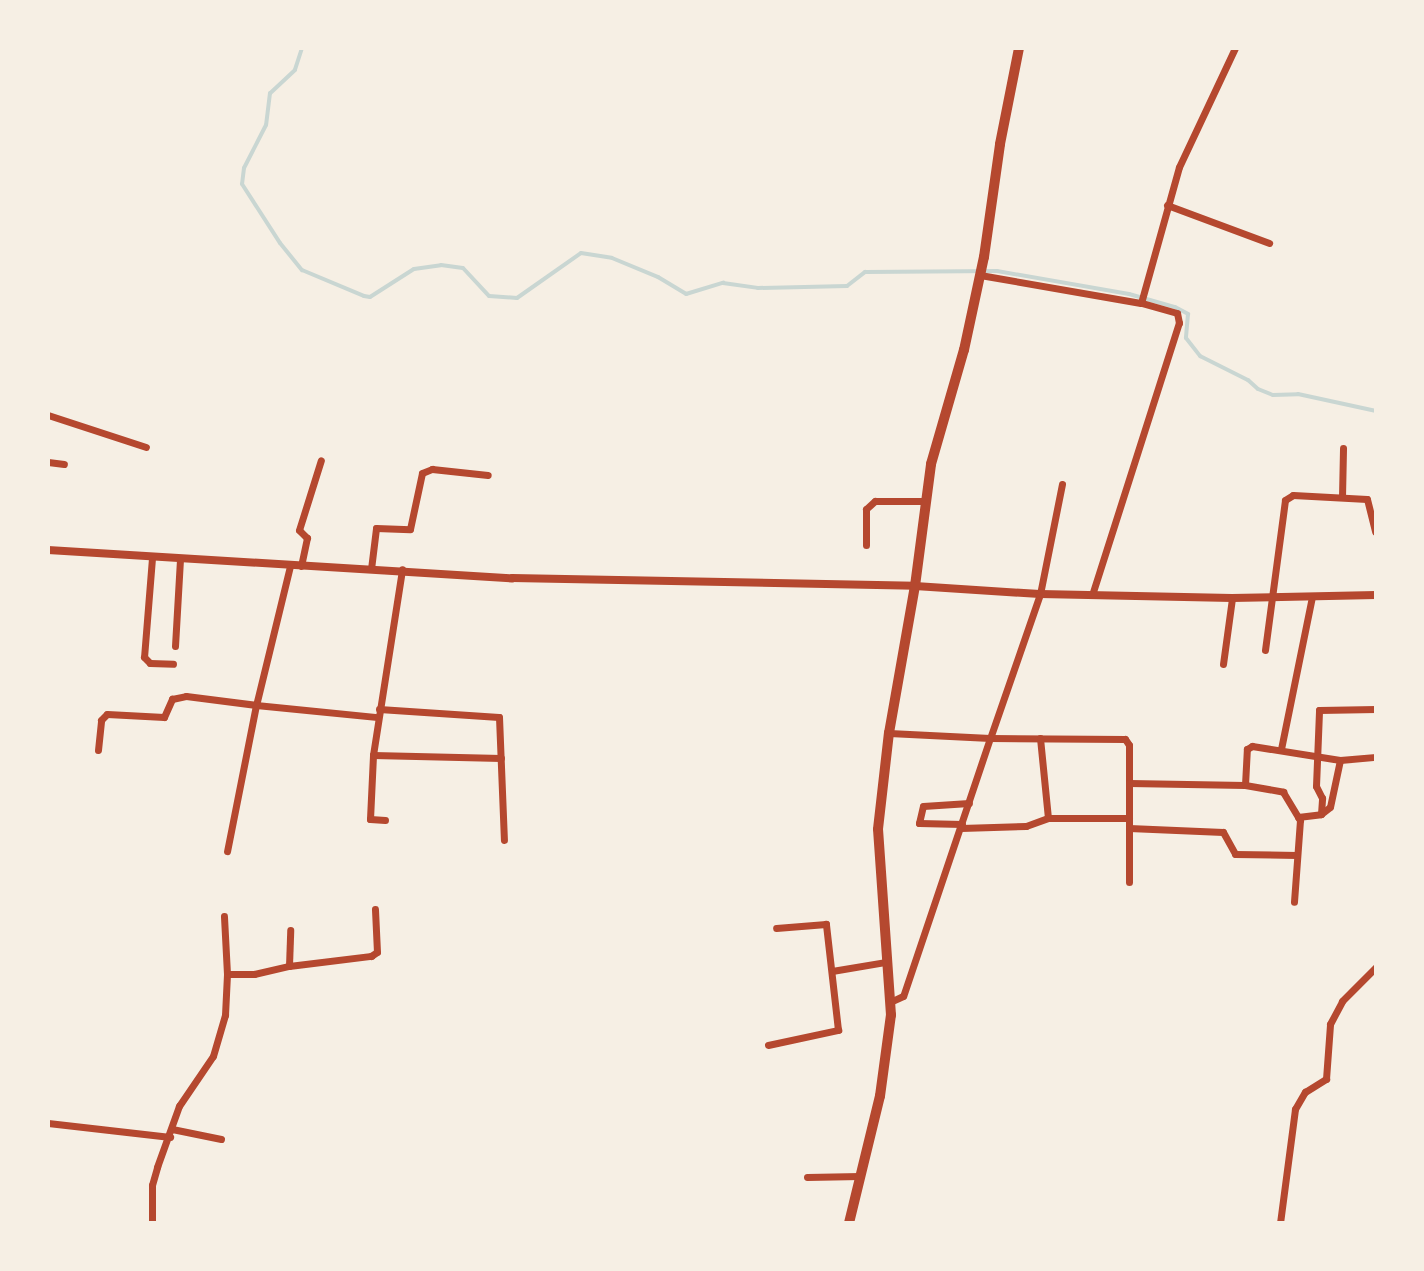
<!DOCTYPE html>
<style>
body{margin:0}
#map{position:relative;width:1424px;height:1271px;overflow:hidden;background:#f6efe4;font-family:"PT Serif",serif}
div>[style]{position:absolute}
[style*='--x']{left:calc(var(--x)*1px);top:calc(var(--y)*1px);width:calc(var(--w)*1px);rotate:calc(var(--a)*1deg)}
.stream>*{height:4px;margin:-2px;padding:0 2px;transform-origin:2px;border-radius:2px;background:#c9d6d2}
.minor>*{height:7px;margin:-3.5px;padding:0 3.5px;transform-origin:3.5px;border-radius:3.5px;background:#b5482f}
.tertiary>*{height:8px;margin:-4px;padding:0 4px;transform-origin:4px;border-radius:4px;background:#b5482f}
.primary>*{height:10px;margin:-5px;padding:0 5px;transform-origin:5px;border-radius:5px;background:#b5482f}
span{translate:-50% -50%;white-space:nowrap;text-align:center;line-height:1.15;-webkit-text-stroke:8px #f6efe4;paint-order:stroke}
.frame{position:absolute;inset:0;border:50px solid #f6efe4;pointer-events:none}
</style>
<div id="map">
<div class="stream">
<div style="--x:302;--y:48;--w:23;--a:108"></div>
<div style="--x:295;--y:70;--w:34;--a:137"></div>
<div style="--x:270;--y:93;--w:32;--a:97"></div>
<div style="--x:266;--y:125;--w:48;--a:117.1"></div>
<div style="--x:244;--y:168;--w:16;--a:97"></div>
<div style="--x:242;--y:184;--w:70;--a:57.2"></div>
<div style="--x:280;--y:243;--w:35;--a:51"></div>
<div style="--x:302;--y:270;--w:67;--a:22.8"></div>
<div style="--x:364;--y:296;--w:6;--a:9"></div>
<div style="--x:370;--y:297;--w:52;--a:-32.5"></div>
<div style="--x:414;--y:269;--w:27;--a:-8"></div>
<div style="--x:441;--y:265;--w:22;--a:8"></div>
<div style="--x:463;--y:268;--w:38;--a:47"></div>
<div style="--x:489;--y:296;--w:28;--a:4"></div>
<div style="--x:517;--y:298;--w:78;--a:-35.1"></div>
<div style="--x:581;--y:253;--w:31;--a:9"></div>
<div style="--x:612;--y:258;--w:50;--a:22.4"></div>
<div style="--x:658;--y:277;--w:33;--a:31"></div>
<div style="--x:686;--y:294;--w:39;--a:-17"></div>
<div style="--x:723;--y:283;--w:35;--a:8"></div>
<div style="--x:758;--y:288;--w:89;--a:-1.3"></div>
<div style="--x:847;--y:286;--w:23;--a:-38"></div>
<div style="--x:865;--y:272;--w:132;--a:-0.4"></div>
<div style="--x:997;--y:271;--w:134;--a:9.9"></div>
<div style="--x:1129;--y:294;--w:48;--a:15.8"></div>
<div style="--x:1175;--y:307;--w:15;--a:28"></div>
<div style="--x:1188;--y:314;--w:24;--a:95"></div>
<div style="--x:1186;--y:338;--w:23;--a:52"></div>
<div style="--x:1200;--y:356;--w:54;--a:26.6"></div>
<div style="--x:1248;--y:380;--w:13;--a:42"></div>
<div style="--x:1258;--y:389;--w:16;--a:22"></div>
<div style="--x:1273;--y:395;--w:25;--a:-2"></div>
<div style="--x:1298;--y:394;--w:80;--a:12.3"></div>
</div>
<div class="minor">
<div style="--x:1167;--y:205;--w:109;--a:20.4"></div>
<div style="--x:980;--y:275;--w:163;--a:9.9"></div>
<div style="--x:48;--y:415;--w:103;--a:18.1"></div>
<div style="--x:48;--y:462;--w:16;--a:7"></div>
<div style="--x:1062;--y:484;--w:112;--a:101.3"></div>
<div style="--x:1040;--y:594;--w:152;--a:109.1"></div>
<div style="--x:990;--y:738;--w:135;--a:0.4"></div>
<div style="--x:1125;--y:739;--w:7;--a:56"></div>
<div style="--x:1129;--y:745;--w:38;--a:90"></div>
<div style="--x:1129;--y:783;--w:116;--a:1"></div>
<div style="--x:1245;--y:785;--w:36;--a:-87"></div>
<div style="--x:1247;--y:749;--w:6;--a:-31"></div>
<div style="--x:1252;--y:746;--w:89;--a:9"></div>
<div style="--x:1342;--y:497;--w:49;--a:-88.8"></div>
<div style="--x:866;--y:545;--w:36;--a:-90"></div>
<div style="--x:866;--y:509;--w:12;--a:-42"></div>
<div style="--x:875;--y:501;--w:51;--a:0"></div>
<div style="--x:152;--y:558;--w:99;--a:94.6"></div>
<div style="--x:144;--y:657;--w:8;--a:45"></div>
<div style="--x:150;--y:663;--w:23;--a:2"></div>
<div style="--x:290;--y:566;--w:143;--a:103.7"></div>
<div style="--x:256;--y:705;--w:122;--a:5.7"></div>
<div style="--x:301;--y:566;--w:29;--a:-78"></div>
<div style="--x:307;--y:538;--w:11;--a:-135"></div>
<div style="--x:299;--y:530;--w:73;--a:-72.6"></div>
<div style="--x:371;--y:569;--w:41;--a:-83"></div>
<div style="--x:376;--y:528;--w:34;--a:2"></div>
<div style="--x:410;--y:529;--w:57;--a:-77.9"></div>
<div style="--x:422;--y:473;--w:11;--a:-22"></div>
<div style="--x:432;--y:469;--w:56;--a:6.1"></div>
<div style="--x:1092;--y:595;--w:286;--a:-72.3"></div>
<div style="--x:1179;--y:323;--w:10;--a:-101"></div>
<div style="--x:1177;--y:313;--w:37;--a:-164"></div>
<div style="--x:1141;--y:303;--w:141;--a:-74.4"></div>
<div style="--x:1179;--y:167;--w:132;--a:-64.8"></div>
<div style="--x:175;--y:646;--w:87;--a:-86.7"></div>
<div style="--x:1265;--y:650;--w:151;--a:-82.4"></div>
<div style="--x:1285;--y:500;--w:9;--a:-32"></div>
<div style="--x:1293;--y:495;--w:74;--a:3.1"></div>
<div style="--x:1367;--y:499;--w:34;--a:76"></div>
<div style="--x:1223;--y:664;--w:67;--a:-82.2"></div>
<div style="--x:379;--y:709;--w:120;--a:3.8"></div>
<div style="--x:499;--y:717;--w:123;--a:87.7"></div>
<div style="--x:889;--y:733;--w:101;--a:2.8"></div>
<div style="--x:990;--y:738;--w:272;--a:108.6"></div>
<div style="--x:903;--y:996;--w:14;--a:155"></div>
<div style="--x:1040;--y:738;--w:80;--a:84.3"></div>
<div style="--x:1048;--y:818;--w:81;--a:0"></div>
<div style="--x:1281;--y:749;--w:156;--a:-78.5"></div>
<div style="--x:98;--y:750;--w:30;--a:-84"></div>
<div style="--x:101;--y:720;--w:8;--a:-45"></div>
<div style="--x:107;--y:714;--w:57;--a:3"></div>
<div style="--x:164;--y:717;--w:20;--a:-66"></div>
<div style="--x:172;--y:699;--w:14;--a:-12"></div>
<div style="--x:186;--y:696;--w:71;--a:7.3"></div>
<div style="--x:256;--y:705;--w:149;--a:101.2"></div>
<div style="--x:373;--y:755;--w:128;--a:1.3"></div>
<div style="--x:1245;--y:785;--w:39;--a:10"></div>
<div style="--x:1283;--y:792;--w:33;--a:59"></div>
<div style="--x:1300;--y:820;--w:82;--a:94.2"></div>
<div style="--x:1321;--y:814;--w:16;--a:-86"></div>
<div style="--x:1322;--y:798;--w:13;--a:-117"></div>
<div style="--x:1316;--y:786;--w:76;--a:-87.7"></div>
<div style="--x:1319;--y:710;--w:57;--a:-1"></div>
<div style="--x:1298;--y:817;--w:23;--a:-7"></div>
<div style="--x:1321;--y:814;--w:11;--a:-38"></div>
<div style="--x:1330;--y:807;--w:48;--a:-78"></div>
<div style="--x:1340;--y:760;--w:36;--a:-5"></div>
<div style="--x:385;--y:820;--w:15;--a:-176"></div>
<div style="--x:370;--y:819;--w:64;--a:-87.3"></div>
<div style="--x:373;--y:755;--w:188;--a:-81.1"></div>
<div style="--x:962;--y:824;--w:43;--a:-178.7"></div>
<div style="--x:919;--y:823;--w:17;--a:-77"></div>
<div style="--x:923;--y:806;--w:46;--a:-3.7"></div>
<div style="--x:961;--y:828;--w:65;--a:-1.8"></div>
<div style="--x:1026;--y:826;--w:23;--a:-20"></div>
<div style="--x:1129;--y:828;--w:94;--a:2.4"></div>
<div style="--x:1223;--y:832;--w:25;--a:61"></div>
<div style="--x:1235;--y:854;--w:62;--a:0.9"></div>
<div style="--x:1129;--y:882;--w:99;--a:-90"></div>
<div style="--x:289;--y:966;--w:83;--a:-7"></div>
<div style="--x:371;--y:956;--w:7;--a:-34"></div>
<div style="--x:377;--y:952;--w:43;--a:-92.7"></div>
<div style="--x:832;--y:971;--w:55;--a:-9.5"></div>
<div style="--x:227;--y:974;--w:27;--a:0"></div>
<div style="--x:254;--y:974;--w:36;--a:-13"></div>
<div style="--x:289;--y:966;--w:36;--a:-88"></div>
<div style="--x:768;--y:1045;--w:72;--a:-12.1"></div>
<div style="--x:838;--y:1030;--w:107;--a:-96.5"></div>
<div style="--x:826;--y:924;--w:50;--a:175.4"></div>
<div style="--x:48;--y:1123;--w:123;--a:6.5"></div>
<div style="--x:172;--y:1129;--w:50;--a:11.5"></div>
<div style="--x:807;--y:1177;--w:53;--a:-1.1"></div>
<div style="--x:152;--y:1223;--w:38;--a:-90"></div>
<div style="--x:152;--y:1185;--w:19;--a:-74"></div>
<div style="--x:157;--y:1167;--w:65;--a:-70.2"></div>
<div style="--x:179;--y:1106;--w:60;--a:-55.8"></div>
<div style="--x:213;--y:1056;--w:43;--a:-73.7"></div>
<div style="--x:225;--y:1015;--w:41;--a:-87.2"></div>
<div style="--x:227;--y:974;--w:58;--a:-93"></div>
<div style="--x:1280;--y:1223;--w:115;--a:-82.5"></div>
<div style="--x:1295;--y:1109;--w:20;--a:-60"></div>
<div style="--x:1305;--y:1092;--w:25;--a:-32"></div>
<div style="--x:1326;--y:1079;--w:55;--a:-85.8"></div>
<div style="--x:1330;--y:1024;--w:26;--a:-62"></div>
<div style="--x:1342;--y:1001;--w:48;--a:-45"></div>
</div>
<div class="tertiary">
<div style="--x:48;--y:550;--w:465;--a:3.5"></div>
<div style="--x:512;--y:578;--w:403;--a:1.1"></div>
<div style="--x:915;--y:586;--w:125;--a:3.7"></div>
<div style="--x:1040;--y:594;--w:192;--a:1.2"></div>
<div style="--x:1232;--y:598;--w:144;--a:-1.2"></div>
</div>
<div class="primary">
<div style="--x:849;--y:1223;--w:131;--a:-76.3"></div>
<div style="--x:880;--y:1096;--w:82;--a:-82.3"></div>
<div style="--x:891;--y:1015;--w:186;--a:-94"></div>
<div style="--x:878;--y:829;--w:97;--a:-83.5"></div>
<div style="--x:889;--y:733;--w:149;--a:-80"></div>
<div style="--x:915;--y:586;--w:123;--a:-82.5"></div>
<div style="--x:931;--y:464;--w:119;--a:-73.9"></div>
<div style="--x:964;--y:350;--w:95;--a:-77.9"></div>
<div style="--x:984;--y:257;--w:114;--a:-81.9"></div>
<div style="--x:1000;--y:144;--w:98;--a:-78.8"></div>
</div>
<div class="frame"></div>
</div>
